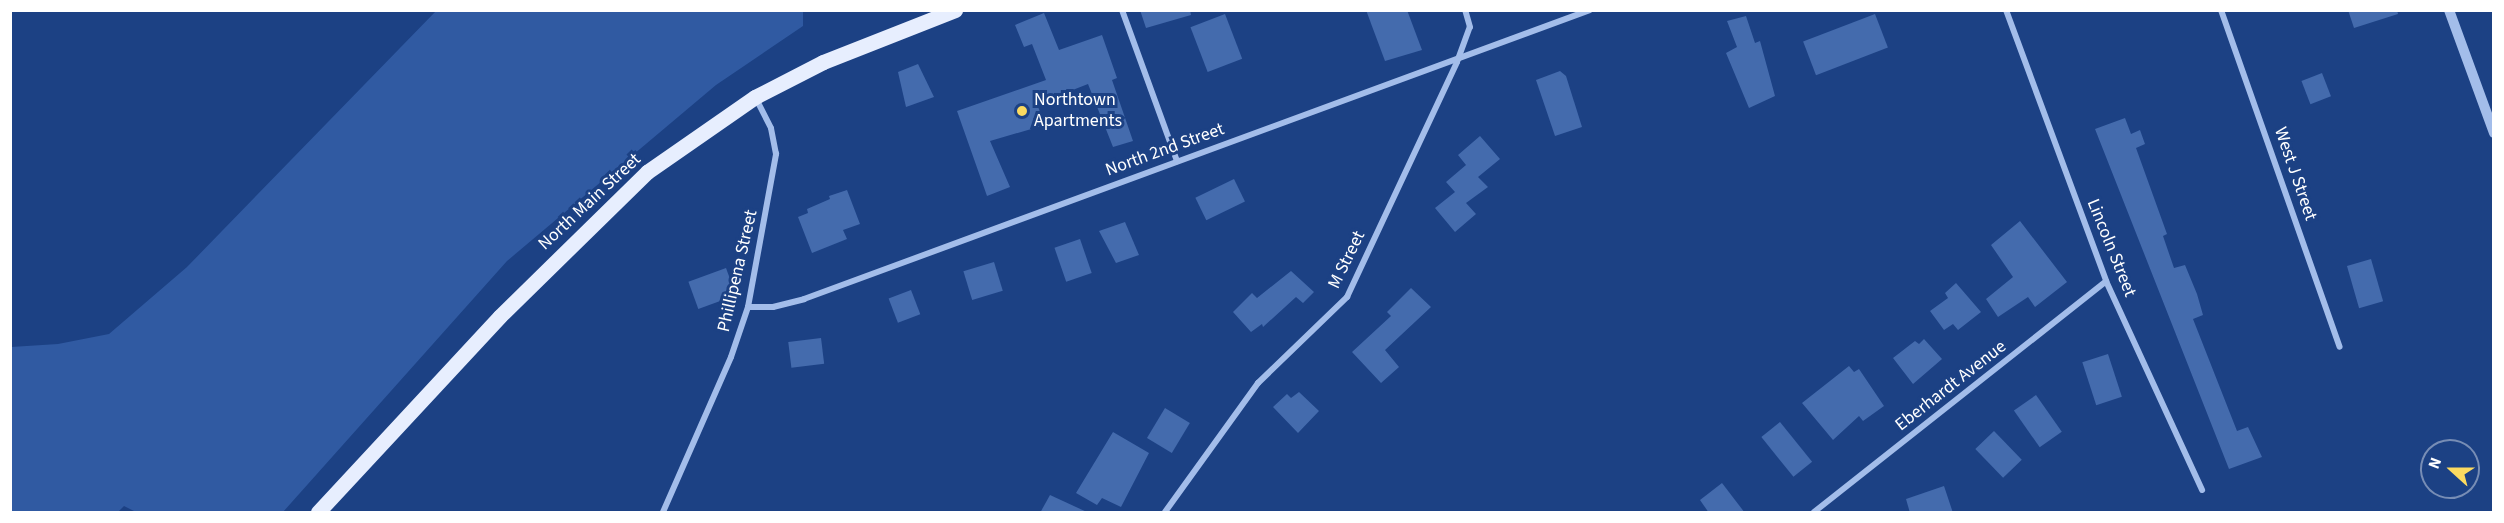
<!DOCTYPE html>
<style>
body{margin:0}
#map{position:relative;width:2504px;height:523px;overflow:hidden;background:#1c4184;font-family:"Source Sans 3",sans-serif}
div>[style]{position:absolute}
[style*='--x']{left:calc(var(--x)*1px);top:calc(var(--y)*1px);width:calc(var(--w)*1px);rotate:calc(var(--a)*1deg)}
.green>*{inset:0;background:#305aa2}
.building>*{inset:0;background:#446bad;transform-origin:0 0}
.minor>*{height:6px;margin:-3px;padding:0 3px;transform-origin:3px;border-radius:3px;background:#a3bdea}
.tertiary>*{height:10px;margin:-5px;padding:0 5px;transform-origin:5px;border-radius:5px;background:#a3bdea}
.primary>*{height:15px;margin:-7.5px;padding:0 7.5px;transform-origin:7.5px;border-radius:7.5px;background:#e7eefe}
.dots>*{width:16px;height:16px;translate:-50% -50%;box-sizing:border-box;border:3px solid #1c4184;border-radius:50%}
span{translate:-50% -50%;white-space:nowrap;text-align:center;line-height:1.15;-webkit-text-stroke:6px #1c4184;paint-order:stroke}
.poi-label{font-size:18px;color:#fff}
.left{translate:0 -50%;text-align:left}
.street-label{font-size:18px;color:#fff}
.frame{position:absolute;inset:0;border:12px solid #fff;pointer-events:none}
.north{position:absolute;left:2420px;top:439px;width:60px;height:60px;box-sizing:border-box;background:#1c4184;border:2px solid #778db5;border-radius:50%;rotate:291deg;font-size:16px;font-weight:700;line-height:24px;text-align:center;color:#fff}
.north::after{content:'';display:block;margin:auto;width:21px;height:27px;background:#fbda60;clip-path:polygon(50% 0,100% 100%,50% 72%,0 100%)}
</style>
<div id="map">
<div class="green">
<div style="clip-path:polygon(436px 11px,803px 10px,803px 26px,716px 85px,507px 261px,283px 512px,136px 512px,124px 506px,118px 512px,11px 512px,11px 347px,58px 344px,109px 334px,187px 267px)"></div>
</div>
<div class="building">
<div style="clip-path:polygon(1140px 10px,1190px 10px,1191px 15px,1146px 28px)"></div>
<div style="clip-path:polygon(1366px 10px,1407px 10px,1422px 50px,1385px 61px)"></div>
<div style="clip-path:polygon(2348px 10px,2397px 10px,2398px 14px,2354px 28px)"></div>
<div style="clip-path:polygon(1044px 13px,1059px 50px,1102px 35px,1117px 78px,1112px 80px,1133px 141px,1113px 147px,1088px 84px,1037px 104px,1045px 125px,990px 141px,1010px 187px,987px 196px,957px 111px,1046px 80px,1032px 44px,1024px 47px,1015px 25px)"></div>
<div style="left:1225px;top:14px;width:48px;height:37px;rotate:69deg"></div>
<div style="left:1875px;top:14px;width:36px;height:77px;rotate:69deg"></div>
<div style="clip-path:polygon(1746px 16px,1755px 43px,1760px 41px,1775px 96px,1749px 108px,1726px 53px,1737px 47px,1727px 21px)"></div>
<div style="clip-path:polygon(918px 64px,934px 97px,906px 107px,898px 72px)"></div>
<div style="clip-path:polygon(1560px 71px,1566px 76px,1582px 127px,1555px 136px,1536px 80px)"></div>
<div style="left:2322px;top:73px;width:25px;height:22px;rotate:69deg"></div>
<div style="clip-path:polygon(2125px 118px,2131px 134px,2140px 130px,2145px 144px,2136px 148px,2167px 234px,2163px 236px,2174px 268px,2185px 265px,2197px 294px,2203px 315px,2193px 319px,2237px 431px,2248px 427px,2262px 457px,2229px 469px,2095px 129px)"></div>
<div style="clip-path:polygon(1480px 136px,1500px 159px,1478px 177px,1488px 187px,1466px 203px,1476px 214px,1455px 232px,1435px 208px,1455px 192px,1446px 182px,1466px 165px,1458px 155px)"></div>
<div style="left:1234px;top:179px;width:25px;height:43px;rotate:64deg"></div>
<div style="clip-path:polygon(847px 190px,860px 224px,843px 230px,847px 239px,812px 253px,798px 217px,808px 213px,807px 209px,830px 199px,829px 196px)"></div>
<div style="clip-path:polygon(2020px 221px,2067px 282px,2035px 307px,2028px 297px,1998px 317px,1986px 299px,2013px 277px,1991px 245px)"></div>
<div style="clip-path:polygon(1125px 222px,1139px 255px,1116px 263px,1099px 231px)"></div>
<div style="left:1080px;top:239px;width:36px;height:27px;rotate:71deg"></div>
<div style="left:2371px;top:259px;width:44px;height:25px;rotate:74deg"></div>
<div style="left:994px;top:262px;width:30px;height:32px;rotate:73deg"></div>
<div style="left:726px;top:268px;width:29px;height:40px;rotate:70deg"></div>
<div style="clip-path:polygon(1291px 271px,1314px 292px,1303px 303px,1296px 297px,1263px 327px,1262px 324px,1251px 332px,1233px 312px,1252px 293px,1257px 298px)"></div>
<div style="clip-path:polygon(1956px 283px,1981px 312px,1958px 330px,1953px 324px,1944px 330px,1930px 311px,1948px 298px,1945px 293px)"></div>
<div style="clip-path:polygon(1411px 288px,1431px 307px,1385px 350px,1399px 367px,1381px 383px,1352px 352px,1391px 316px,1387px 312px)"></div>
<div style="left:911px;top:290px;width:26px;height:24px;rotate:69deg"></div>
<div style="left:821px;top:338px;width:26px;height:33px;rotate:83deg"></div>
<div style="clip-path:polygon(1924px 339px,1942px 359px,1913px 384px,1893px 358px,1915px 341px,1919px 344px)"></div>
<div style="left:2108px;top:354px;width:45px;height:27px;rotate:72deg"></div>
<div style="clip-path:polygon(1849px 366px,1854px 372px,1859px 369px,1884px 406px,1863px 421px,1859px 416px,1833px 440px,1802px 403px)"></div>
<div style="clip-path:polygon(1299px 392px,1319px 411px,1298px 433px,1273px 407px,1287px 394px,1291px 398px)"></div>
<div style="left:2036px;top:395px;width:45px;height:27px;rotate:55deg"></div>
<div style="left:1165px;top:408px;width:29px;height:35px;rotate:31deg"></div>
<div style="left:1780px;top:422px;width:51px;height:24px;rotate:51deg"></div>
<div style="left:1994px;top:431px;width:40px;height:26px;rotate:46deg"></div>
<div style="clip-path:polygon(1113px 432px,1149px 453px,1121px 507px,1102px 498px,1097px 505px,1076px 493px)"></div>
<div style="clip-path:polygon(1722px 483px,1745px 513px,1709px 513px,1700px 500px)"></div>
<div style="clip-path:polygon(1944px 486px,1953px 513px,1910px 513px,1906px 499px)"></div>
<div style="clip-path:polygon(1050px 495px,1089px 513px,1040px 513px)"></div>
</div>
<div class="minor">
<div style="--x:1122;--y:10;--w:161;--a:70"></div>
<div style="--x:2006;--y:10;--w:289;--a:69.7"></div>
<div style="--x:2106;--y:281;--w:230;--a:65.3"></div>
<div style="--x:2221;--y:10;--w:357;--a:70.6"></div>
<div style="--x:748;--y:307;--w:25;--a:0"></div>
<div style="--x:773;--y:307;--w:32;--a:-14"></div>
<div style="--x:804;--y:299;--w:837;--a:-20.19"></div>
<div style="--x:663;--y:512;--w:169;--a:-66.3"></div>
<div style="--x:731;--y:357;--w:53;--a:-71.2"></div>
<div style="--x:748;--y:307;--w:156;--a:-79.6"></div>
<div style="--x:776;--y:154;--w:26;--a:-101"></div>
<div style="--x:771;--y:128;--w:34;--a:-117"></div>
<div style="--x:1165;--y:512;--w:159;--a:-54.2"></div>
<div style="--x:1258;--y:383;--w:124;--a:-44"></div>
<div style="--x:1347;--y:297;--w:259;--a:-64.9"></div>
<div style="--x:1457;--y:62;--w:37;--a:-70"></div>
<div style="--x:1470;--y:27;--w:18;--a:-106"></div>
<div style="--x:1814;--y:512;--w:372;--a:-38.3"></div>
</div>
<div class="tertiary">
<div style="--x:2449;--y:10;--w:131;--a:69.9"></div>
</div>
<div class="primary">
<div style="--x:318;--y:512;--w:267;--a:-47.1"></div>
<div style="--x:500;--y:316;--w:206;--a:-44.4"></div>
<div style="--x:647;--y:172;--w:131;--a:-34.8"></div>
<div style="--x:755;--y:97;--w:76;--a:-27.2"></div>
<div style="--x:823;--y:62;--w:142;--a:-21.5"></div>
</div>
<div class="dots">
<div style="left:1022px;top:111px;background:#fbda60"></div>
</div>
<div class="poi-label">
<span class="left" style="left:1034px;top:111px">Northtown<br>Apartments</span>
</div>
<div class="street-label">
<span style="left:1165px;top:150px;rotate:-20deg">North 2nd Street</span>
<span style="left:2295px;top:174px;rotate:71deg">West J Street</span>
<span style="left:590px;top:202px;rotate:-43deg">North Main Street</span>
<span style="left:2111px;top:248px;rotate:68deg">Lincoln Street</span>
<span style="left:1347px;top:260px;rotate:-64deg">M Street</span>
<span style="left:738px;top:271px;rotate:-77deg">Phillipena Street</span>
<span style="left:1951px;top:386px;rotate:-38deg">Eberhardt Avenue</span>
</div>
<div class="frame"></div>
<div class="north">N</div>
</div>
